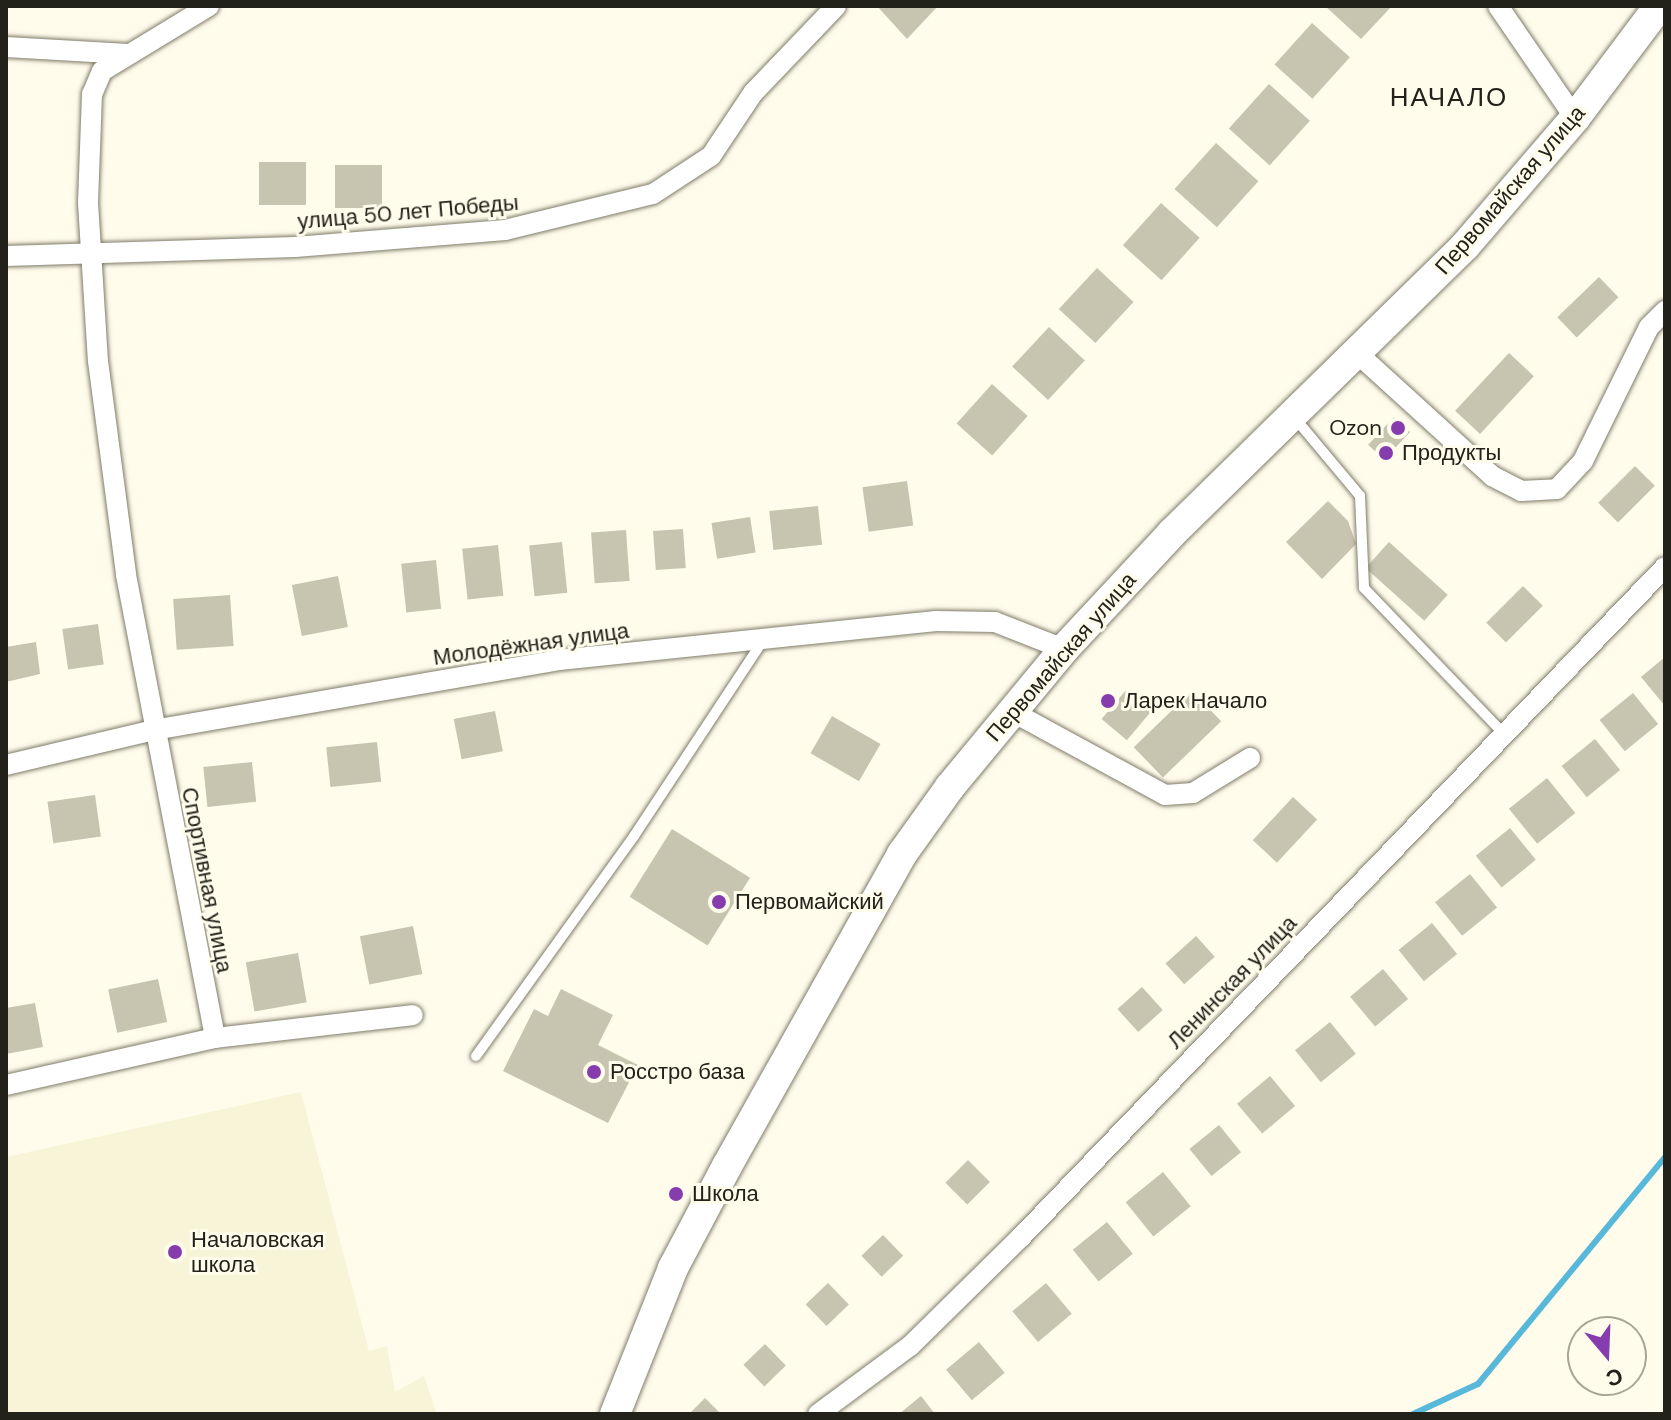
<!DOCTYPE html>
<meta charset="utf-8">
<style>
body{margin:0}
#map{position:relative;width:1671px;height:1420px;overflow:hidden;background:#fffcec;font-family:"DM Sans",sans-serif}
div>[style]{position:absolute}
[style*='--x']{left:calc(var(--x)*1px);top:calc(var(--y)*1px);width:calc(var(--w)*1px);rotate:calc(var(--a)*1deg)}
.built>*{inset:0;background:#f8f4d7}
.stream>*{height:6px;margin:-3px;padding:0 3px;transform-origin:3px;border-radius:3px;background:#58b8da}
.building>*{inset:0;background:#c7c4b0;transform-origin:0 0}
.roads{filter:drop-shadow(0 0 2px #807c6a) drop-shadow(0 0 2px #807c6a)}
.lane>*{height:10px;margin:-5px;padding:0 5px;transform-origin:5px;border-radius:5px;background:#fff}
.street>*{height:20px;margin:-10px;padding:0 10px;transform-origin:10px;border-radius:10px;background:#fff}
.primary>*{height:30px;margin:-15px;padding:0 15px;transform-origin:15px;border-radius:15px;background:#fff}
.dots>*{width:22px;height:22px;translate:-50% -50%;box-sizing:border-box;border:4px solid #fffcec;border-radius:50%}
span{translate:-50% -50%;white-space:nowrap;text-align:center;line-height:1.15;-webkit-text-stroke:6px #fffcec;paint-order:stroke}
.street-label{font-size:22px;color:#23221a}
.poi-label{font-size:22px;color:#23221a}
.right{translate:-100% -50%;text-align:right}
.left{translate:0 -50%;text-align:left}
.quarter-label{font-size:26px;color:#23221a;letter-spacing:2px}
.frame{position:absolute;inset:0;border:8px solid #23221a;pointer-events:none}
.north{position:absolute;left:1567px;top:1316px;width:80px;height:80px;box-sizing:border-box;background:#fffcec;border:2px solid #a7a598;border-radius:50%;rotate:161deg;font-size:22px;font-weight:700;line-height:32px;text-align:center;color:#23221a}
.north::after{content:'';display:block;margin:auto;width:28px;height:36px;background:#863cad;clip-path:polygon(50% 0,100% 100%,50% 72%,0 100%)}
</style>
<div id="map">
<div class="built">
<div style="clip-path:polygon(301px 1092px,369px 1351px,387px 1346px,395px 1392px,424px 1376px,437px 1414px,6px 1414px,6px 1157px)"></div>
</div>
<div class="stream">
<div style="--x:1413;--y:1414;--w:72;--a:-24.8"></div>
<div style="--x:1478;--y:1384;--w:294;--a:-50.5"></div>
</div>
<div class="building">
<div style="clip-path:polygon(877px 6px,938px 6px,907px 39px)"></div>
<div style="clip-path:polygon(1325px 6px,1392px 6px,1361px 39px)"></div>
<div style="left:1312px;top:23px;width:51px;height:56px;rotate:42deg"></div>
<div style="left:1269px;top:84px;width:55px;height:60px;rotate:42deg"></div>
<div style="left:1216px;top:143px;width:57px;height:62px;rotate:42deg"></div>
<div style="left:259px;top:162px;width:47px;height:43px"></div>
<div style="left:335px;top:165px;width:47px;height:43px"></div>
<div style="left:1161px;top:203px;width:52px;height:57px;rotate:42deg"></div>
<div style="left:1097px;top:268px;width:50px;height:56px;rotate:43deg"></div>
<div style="left:1599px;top:277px;width:28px;height:58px;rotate:46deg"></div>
<div style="left:1049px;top:327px;width:49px;height:54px;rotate:43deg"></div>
<div style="left:1509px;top:353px;width:34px;height:79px;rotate:43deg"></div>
<div style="left:992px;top:384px;width:48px;height:53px;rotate:42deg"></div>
<div style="left:1394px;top:417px;width:22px;height:38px;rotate:43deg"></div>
<div style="left:1635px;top:466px;width:28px;height:52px;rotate:45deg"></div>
<div style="left:907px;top:481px;width:45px;height:45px;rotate:82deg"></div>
<div style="clip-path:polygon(1328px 501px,1348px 521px,1356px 544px,1322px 579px,1286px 542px)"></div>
<div style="left:818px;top:506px;width:39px;height:49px;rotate:84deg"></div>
<div style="left:750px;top:517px;width:36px;height:39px;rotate:81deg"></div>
<div style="left:683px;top:529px;width:39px;height:30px;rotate:86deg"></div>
<div style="left:626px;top:530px;width:51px;height:35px;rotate:86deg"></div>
<div style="left:562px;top:542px;width:51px;height:33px;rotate:84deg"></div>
<div style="left:1389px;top:542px;width:79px;height:35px;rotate:42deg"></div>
<div style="left:498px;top:545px;width:51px;height:36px;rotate:84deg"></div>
<div style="left:436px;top:560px;width:49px;height:35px;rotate:84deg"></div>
<div style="left:338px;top:576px;width:52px;height:47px;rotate:79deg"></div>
<div style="left:1523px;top:586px;width:28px;height:52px;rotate:45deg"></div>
<div style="left:230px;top:595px;width:51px;height:57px;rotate:86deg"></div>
<div style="left:98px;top:624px;width:41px;height:36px;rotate:82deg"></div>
<div style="clip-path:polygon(36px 642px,40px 674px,6px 682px,6px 647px)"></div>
<div style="clip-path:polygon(1665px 657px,1665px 706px,1641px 677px)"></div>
<div style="left:1126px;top:690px;width:33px;height:38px;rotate:40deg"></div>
<div style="left:1192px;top:691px;width:42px;height:81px;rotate:46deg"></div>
<div style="left:1633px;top:693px;width:40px;height:43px;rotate:51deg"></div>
<div style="left:495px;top:711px;width:41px;height:42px;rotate:79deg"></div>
<div style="left:832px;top:716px;width:56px;height:43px;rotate:30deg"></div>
<div style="left:1595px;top:739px;width:40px;height:43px;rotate:51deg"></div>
<div style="left:377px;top:742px;width:40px;height:51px;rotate:84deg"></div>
<div style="left:252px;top:762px;width:40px;height:49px;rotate:84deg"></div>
<div style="left:1547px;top:778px;width:45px;height:49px;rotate:51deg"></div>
<div style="left:95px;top:795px;width:42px;height:48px;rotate:82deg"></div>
<div style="left:1293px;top:797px;width:33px;height:59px;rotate:43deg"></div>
<div style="left:1510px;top:828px;width:41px;height:44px;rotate:51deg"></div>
<div style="left:672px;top:829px;width:92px;height:80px;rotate:32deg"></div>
<div style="left:1470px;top:874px;width:43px;height:45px;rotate:51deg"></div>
<div style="left:1432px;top:923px;width:40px;height:43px;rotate:51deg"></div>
<div style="left:413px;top:926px;width:49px;height:54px;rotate:79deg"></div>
<div style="left:1196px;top:936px;width:28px;height:41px;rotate:48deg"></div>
<div style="left:298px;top:953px;width:50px;height:53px;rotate:80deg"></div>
<div style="left:1383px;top:969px;width:39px;height:43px;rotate:50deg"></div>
<div style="left:158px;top:979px;width:44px;height:51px;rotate:78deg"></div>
<div style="left:1142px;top:987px;width:31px;height:33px;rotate:48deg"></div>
<div style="clip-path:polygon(561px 989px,613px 1015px,598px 1045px,638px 1065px,608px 1123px,503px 1071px,534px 1009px,548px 1016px)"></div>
<div style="clip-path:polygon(35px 1003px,43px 1047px,6px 1054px,6px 1008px)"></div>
<div style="left:1330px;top:1022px;width:41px;height:45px;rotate:51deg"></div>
<div style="left:1270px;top:1076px;width:39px;height:43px;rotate:50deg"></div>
<div style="left:1219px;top:1125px;width:35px;height:38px;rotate:51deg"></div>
<div style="left:968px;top:1160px;width:31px;height:32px;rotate:45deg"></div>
<div style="left:1163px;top:1172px;width:44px;height:48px;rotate:51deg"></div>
<div style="left:1107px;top:1222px;width:41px;height:44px;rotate:51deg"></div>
<div style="left:883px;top:1235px;width:29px;height:30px;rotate:46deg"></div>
<div style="left:828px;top:1283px;width:30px;height:31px;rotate:46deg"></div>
<div style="left:1046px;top:1283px;width:40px;height:44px;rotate:50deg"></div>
<div style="left:979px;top:1342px;width:40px;height:43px;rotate:50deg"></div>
<div style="left:765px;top:1344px;width:30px;height:30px;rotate:46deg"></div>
<div style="clip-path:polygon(921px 1396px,935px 1414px,899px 1414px)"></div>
<div style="clip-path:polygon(705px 1398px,721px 1414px,689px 1414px)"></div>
</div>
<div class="roads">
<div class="lane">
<div style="--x:1294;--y:417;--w:103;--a:50.1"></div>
<div style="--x:1360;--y:496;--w:92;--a:87.5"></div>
<div style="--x:1364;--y:588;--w:204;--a:46.2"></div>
<div style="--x:476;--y:1056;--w:271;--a:-54.3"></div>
<div style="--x:634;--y:836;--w:235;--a:-56.6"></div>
</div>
<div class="street">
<div style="--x:209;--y:6;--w:125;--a:148.7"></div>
<div style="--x:102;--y:71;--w:25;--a:113"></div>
<div style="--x:92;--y:94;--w:109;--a:92.1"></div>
<div style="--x:88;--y:203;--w:158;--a:86.4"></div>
<div style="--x:98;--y:361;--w:216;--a:82.5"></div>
<div style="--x:126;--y:575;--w:471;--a:79.1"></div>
<div style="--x:1498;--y:6;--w:136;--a:55.5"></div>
<div style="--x:6;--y:47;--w:122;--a:3.3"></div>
<div style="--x:6;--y:256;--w:289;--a:-1.8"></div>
<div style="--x:295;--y:247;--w:211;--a:-4.6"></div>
<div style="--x:505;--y:230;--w:152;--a:-13.7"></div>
<div style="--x:653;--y:194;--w:69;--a:-33.2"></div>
<div style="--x:711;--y:156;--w:76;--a:-56.3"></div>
<div style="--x:753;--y:93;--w:120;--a:-46.3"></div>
<div style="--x:1357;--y:353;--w:183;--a:42.3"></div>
<div style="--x:1492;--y:476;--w:33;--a:27"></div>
<div style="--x:1521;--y:491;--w:36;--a:-3"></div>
<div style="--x:1557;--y:489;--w:38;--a:-47"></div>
<div style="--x:1583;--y:461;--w:149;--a:-63.8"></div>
<div style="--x:1649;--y:327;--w:23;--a:-45"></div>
<div style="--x:1011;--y:711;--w:175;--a:28.6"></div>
<div style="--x:1165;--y:795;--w:28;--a:-4"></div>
<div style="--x:1193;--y:793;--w:67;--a:-31.6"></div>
<div style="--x:6;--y:765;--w:152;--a:-13.3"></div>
<div style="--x:154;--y:730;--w:411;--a:-9.8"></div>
<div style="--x:559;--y:660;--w:379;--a:-5.9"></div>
<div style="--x:936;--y:621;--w:59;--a:1"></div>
<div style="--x:995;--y:622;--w:74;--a:21.4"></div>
<div style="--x:6;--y:1085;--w:214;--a:-12.7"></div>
<div style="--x:215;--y:1038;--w:199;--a:-6.6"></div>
<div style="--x:818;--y:1414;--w:114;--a:-36.5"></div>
<div style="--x:910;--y:1346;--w:156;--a:-44.5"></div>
<div style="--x:1021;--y:1237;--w:929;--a:-46.13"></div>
</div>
<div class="primary">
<div style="--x:615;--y:1414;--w:157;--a:-68.3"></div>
<div style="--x:673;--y:1268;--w:115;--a:-62.1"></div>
<div style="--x:727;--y:1166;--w:358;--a:-60.7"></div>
<div style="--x:902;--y:854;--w:82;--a:-54.4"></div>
<div style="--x:950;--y:787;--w:179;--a:-50.4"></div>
<div style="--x:1064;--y:649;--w:158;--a:-47"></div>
<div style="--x:1172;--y:533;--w:410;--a:-44.4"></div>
<div style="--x:1465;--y:246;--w:169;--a:-49.3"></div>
<div style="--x:1575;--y:118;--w:140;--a:-53.1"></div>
</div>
</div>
<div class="dots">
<div style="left:1398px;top:428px;background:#863cad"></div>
<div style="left:1386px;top:453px;background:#863cad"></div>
<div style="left:1108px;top:701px;background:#863cad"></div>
<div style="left:719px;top:902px;background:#863cad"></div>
<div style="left:594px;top:1072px;background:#863cad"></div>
<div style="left:676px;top:1194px;background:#863cad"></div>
<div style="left:175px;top:1252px;background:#863cad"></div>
</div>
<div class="street-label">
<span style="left:1510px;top:190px;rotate:-49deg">Первомайская улица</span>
<span style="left:408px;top:212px;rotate:-5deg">улица 50 лет Победы</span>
<span style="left:531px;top:644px;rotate:-8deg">Молодёжная улица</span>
<span style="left:1061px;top:657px;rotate:-49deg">Первомайская улица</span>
<span style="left:207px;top:880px;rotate:79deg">Спортивная улица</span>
<span style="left:1232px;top:982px;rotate:-46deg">Ленинская улица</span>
</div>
<div class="poi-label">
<span class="right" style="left:1382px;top:428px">Ozon</span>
<span class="left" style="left:1402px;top:453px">Продукты</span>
<span class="left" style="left:1124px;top:701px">Ларек Начало</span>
<span class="left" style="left:735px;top:902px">Первомайский</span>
<span class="left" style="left:610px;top:1072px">Росстро база</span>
<span class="left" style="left:692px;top:1194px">Школа</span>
<span class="left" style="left:191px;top:1252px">Началовская<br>школа</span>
</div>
<div class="quarter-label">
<span style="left:1449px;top:98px">НАЧАЛО</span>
</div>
<div class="frame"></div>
<div class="north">С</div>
</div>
